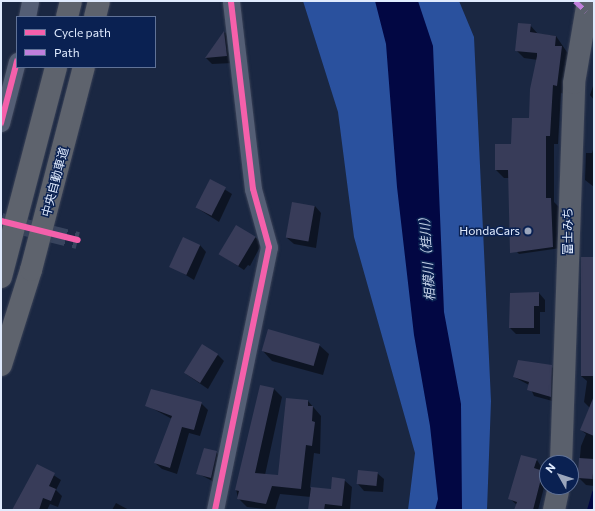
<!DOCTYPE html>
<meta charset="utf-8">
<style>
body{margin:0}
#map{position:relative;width:595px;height:511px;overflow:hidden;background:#1a2742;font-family:Commissioner,"Noto Sans JP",sans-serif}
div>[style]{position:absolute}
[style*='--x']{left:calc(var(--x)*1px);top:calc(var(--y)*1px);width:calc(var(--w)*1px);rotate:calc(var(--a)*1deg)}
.forest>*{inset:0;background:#2a519e}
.water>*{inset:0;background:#020743}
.shadow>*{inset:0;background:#0007}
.stream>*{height:4.5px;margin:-2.25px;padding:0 2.25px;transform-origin:2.25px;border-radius:2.25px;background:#020743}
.building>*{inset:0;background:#383c59;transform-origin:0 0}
.minor-tunnel>*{height:17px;margin-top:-8.5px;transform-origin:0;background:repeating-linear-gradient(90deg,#38445e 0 17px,transparent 0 25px)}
.roads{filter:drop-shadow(0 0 1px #3a4257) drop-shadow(0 0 1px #3a4257)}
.minor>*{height:17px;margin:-8.5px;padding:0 8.5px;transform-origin:8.5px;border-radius:8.5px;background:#545e75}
.trunk>*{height:22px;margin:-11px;padding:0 11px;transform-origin:11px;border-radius:11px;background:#5a606c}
.motorway>*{height:22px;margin:-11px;padding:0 11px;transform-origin:11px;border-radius:11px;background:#5e636d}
.quiet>*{height:5px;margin-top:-2.5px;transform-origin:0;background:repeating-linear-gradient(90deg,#c07fdc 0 10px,transparent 0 15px)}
.cycleway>*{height:6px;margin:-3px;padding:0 3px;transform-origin:3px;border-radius:3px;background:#f560ab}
.dots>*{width:11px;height:11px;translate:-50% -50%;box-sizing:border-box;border:2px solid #0a2152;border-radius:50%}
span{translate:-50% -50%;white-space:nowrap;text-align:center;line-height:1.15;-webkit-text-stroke:3px #0a2152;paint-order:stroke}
.street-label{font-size:12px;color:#e0ebfe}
.poi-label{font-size:12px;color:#e0ebfe}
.right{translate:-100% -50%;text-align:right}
.water-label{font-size:13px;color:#c5d1e8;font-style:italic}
.frame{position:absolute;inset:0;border:2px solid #e0ebfe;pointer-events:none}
.legend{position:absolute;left:16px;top:16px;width:140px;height:52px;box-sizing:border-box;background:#0a2152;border:1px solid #607297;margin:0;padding:5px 7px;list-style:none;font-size:12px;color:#e0ebfe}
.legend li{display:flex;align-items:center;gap:8px;height:20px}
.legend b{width:20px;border:1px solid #607297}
.north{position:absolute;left:539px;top:455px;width:40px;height:40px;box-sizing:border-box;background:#0a2152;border:1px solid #607297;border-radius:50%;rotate:309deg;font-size:11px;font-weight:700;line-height:16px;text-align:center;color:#e0ebfe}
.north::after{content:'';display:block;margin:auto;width:14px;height:18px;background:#9ba6bc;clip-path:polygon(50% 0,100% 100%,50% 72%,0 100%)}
</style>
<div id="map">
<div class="forest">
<div style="clip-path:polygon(303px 1px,459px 1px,474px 37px,491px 401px,487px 510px,408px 510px,415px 453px,354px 237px,338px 112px)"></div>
</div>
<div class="water">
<div style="clip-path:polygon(375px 1px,418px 1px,433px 46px,444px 312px,461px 404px,462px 510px,435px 510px,438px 499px,430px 426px,414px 335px,397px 187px,386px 44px)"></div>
</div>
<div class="shadow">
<div style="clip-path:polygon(530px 25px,538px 34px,556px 36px,569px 55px,565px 94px,561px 93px,558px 144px,554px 144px,554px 202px,559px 207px,561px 248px,519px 254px,511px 246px,510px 178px,504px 178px,496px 170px,530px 119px,538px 60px,524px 58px,516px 50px)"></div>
<div style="clip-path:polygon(225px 32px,231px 39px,233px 63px,212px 64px,206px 58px)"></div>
<div style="clip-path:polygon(594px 83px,594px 100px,590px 95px)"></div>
<div style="clip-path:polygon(594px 146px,594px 187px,585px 180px,586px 153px,592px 153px)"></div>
<div style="clip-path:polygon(210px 180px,232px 194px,219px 222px,197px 208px)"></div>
<div style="clip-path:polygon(315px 206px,321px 213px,316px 248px,294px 244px,287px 238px)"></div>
<div style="clip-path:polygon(255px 237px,262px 243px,250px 266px,248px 265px,244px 270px,221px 255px)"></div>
<div style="clip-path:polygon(200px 245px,206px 252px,194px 280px,171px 266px)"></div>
<div style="clip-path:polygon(594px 258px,594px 486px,586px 485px,578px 477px,581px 446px,586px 434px,581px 430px,590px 408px,584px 402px,587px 381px,581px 376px)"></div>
<div style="clip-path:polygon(539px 293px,545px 300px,545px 312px,540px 312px,540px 334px,516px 334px,510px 328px)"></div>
<div style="clip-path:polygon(319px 345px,329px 354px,323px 375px,272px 361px,263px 351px)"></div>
<div style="clip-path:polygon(218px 355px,224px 361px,208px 389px,186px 374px)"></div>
<div style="clip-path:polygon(551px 366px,557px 372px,556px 402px,534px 396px,529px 385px,514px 377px)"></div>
<div style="clip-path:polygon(274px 389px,282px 397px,265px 475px,279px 476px,308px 401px,321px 416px,320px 454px,314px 453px,310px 488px,332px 490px,344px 480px,352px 487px,350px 510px,309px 510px,311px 497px,280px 494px,275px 510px,247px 507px,238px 498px,236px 489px)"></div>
<div style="clip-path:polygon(201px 403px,208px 410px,200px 436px,189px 433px,177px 474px,162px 469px,155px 463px,172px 419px,146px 405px)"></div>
<div style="clip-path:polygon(216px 452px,223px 459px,218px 484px,197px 473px)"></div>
<div style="clip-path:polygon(537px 460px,547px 476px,538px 510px,515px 510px,517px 505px,509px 498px)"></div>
<div style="clip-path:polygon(38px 465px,61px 480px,56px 490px,62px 496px,58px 507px,50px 504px,47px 510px,13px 510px)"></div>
<div style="clip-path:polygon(377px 473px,384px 479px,383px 492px,364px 491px,358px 484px)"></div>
<div style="clip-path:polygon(116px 503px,129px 510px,112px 510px)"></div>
</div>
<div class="stream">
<div style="--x:589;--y:510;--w:18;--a:-74"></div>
</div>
<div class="building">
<div style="clip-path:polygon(518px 23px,531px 24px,530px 32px,556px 36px,555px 46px,562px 46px,557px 86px,553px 85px,550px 136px,546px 136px,546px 198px,551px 198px,553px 247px,510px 253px,508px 170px,495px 170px,495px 144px,511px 144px,512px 118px,529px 118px,530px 89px,537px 56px,537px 53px,515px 51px)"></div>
<div style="clip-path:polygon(224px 31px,227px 56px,205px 58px)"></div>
<div style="left:210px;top:179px;width:18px;height:32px;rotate:27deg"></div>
<div style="left:292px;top:202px;width:23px;height:36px;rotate:10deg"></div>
<div style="left:236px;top:225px;width:23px;height:34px;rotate:31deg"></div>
<div style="left:183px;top:237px;width:19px;height:33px;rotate:25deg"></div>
<div style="left:581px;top:257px;width:13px;height:119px"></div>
<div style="clip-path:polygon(539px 292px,539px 306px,534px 306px,534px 328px,509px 328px,510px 293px)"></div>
<div style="left:268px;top:329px;width:54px;height:23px;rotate:16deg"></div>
<div style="left:202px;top:344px;width:19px;height:34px;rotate:32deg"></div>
<div style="clip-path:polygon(518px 360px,552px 365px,551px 397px,527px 390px,529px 382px,513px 377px)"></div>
<div style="clip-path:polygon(260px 385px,274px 388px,255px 473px,278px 475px,286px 398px,308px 400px,308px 406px,313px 406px,312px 421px,315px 422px,312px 446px,306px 445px,301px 489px,272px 486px,266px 504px,237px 499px,239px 491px,235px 490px)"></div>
<div style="clip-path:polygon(151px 389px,202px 402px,194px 430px,182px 427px,170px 468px,154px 463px,172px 416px,145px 406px)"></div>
<div style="clip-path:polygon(594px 396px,594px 436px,580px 430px)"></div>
<div style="clip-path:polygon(204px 448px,217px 451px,211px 478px,196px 474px)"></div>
<div style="clip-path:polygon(521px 455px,537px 459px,534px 468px,543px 471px,533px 510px,514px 510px,517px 502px,508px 499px)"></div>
<div style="left:579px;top:458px;width:15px;height:20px;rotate:4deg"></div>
<div style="clip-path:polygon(37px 464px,55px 473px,49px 486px,56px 489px,51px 501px,43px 498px,39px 510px,12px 510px)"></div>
<div style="left:358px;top:470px;width:20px;height:14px;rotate:6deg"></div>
<div style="clip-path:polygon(332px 477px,345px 479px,342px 506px,325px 504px,324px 510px,308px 510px,311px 487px,331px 489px)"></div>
</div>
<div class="minor-tunnel">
<div style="--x:1;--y:221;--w:79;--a:13.9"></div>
</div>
<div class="roads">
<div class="minor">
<div style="--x:27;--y:17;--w:16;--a:-79"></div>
<div style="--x:1;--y:123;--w:64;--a:-75.5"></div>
<div style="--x:215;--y:510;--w:268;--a:-78.4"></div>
<div style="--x:269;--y:247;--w:60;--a:-105.4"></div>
<div style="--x:253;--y:189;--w:189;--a:-96.7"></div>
</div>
<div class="trunk">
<div style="--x:561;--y:463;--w:380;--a:-88"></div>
<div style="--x:574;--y:83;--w:83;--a:-80.3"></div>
<div style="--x:554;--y:510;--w:24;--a:-78"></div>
</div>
<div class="motorway">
<div style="--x:67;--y:17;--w:16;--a:-76"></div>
<div style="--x:95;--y:17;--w:16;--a:-76"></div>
<div style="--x:1;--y:277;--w:217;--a:-75.3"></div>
<div style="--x:1;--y:365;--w:100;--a:-72.5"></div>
<div style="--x:31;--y:270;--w:210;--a:-75.4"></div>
</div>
</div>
<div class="quiet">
<div style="--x:575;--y:1;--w:15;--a:42"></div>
</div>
<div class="cycleway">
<div style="--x:1;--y:123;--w:64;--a:-75.5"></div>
<div style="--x:1;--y:221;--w:79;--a:13.9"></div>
<div style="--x:215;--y:510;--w:268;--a:-78.4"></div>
<div style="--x:269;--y:247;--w:60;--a:-105.4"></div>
<div style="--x:253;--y:189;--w:189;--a:-96.7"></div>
</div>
<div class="dots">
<div style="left:528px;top:231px;background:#9ba6bc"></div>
</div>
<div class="street-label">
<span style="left:55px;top:182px;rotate:-75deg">中央自動車道</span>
<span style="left:568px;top:231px;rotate:-90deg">富士みち</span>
</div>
<div class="poi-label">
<span class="right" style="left:520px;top:231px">HondaCars</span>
</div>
<div class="water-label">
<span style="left:427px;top:256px;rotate:-94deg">相模川（桂川）</span>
</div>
<div class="frame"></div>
<ul class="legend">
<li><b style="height:5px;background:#f560ab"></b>Cycle path</li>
<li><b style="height:5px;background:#c07fdc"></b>Path</li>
</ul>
<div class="north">N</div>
</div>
